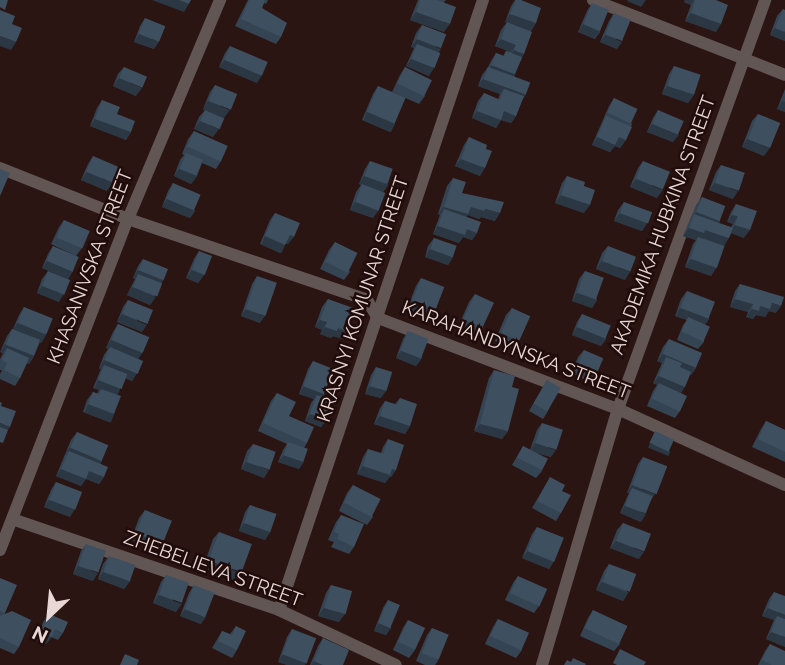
<!DOCTYPE html>
<style>
body{margin:0}
#map{position:relative;width:785px;height:665px;overflow:hidden;background:#2a1513;font-family:Raleway,sans-serif}
div>[style]{position:absolute}
[style*='--x']{left:calc(var(--x)*1px);top:calc(var(--y)*1px);width:calc(var(--w)*1px);rotate:calc(var(--a)*1deg)}
.minor>*{height:12px;margin:-6px;padding:0 6px;transform-origin:6px;border-radius:6px;background:#625655}
.wall>*{inset:0;background:#354453}
.shaded-wall>*{inset:0;background:#2b3743;transform-origin:0 0}
.building>*{inset:0;background:#3e4f60;transform-origin:0 0}
span{translate:-50% -50%;white-space:nowrap;text-align:center;line-height:1.15;-webkit-text-stroke:5px #200c0a;paint-order:stroke}
.street-label{font-size:19px;color:#e7d7d5}
.north{position:absolute;left:14px;top:581px;width:70px;height:70px;-webkit-text-stroke:5px #200c0a;paint-order:stroke;rotate:206deg;font-size:19px;font-weight:700;line-height:28px;text-align:center;color:#e7d7d5}
.north::after{content:'';display:block;margin:auto;width:24px;height:32px;background:#e7d7d5;clip-path:polygon(50% 0,100% 100%,50% 72%,0 100%)}
</style>
<div id="map">
<div class="minor">
<div style="--x:593;--y:0;--w:206;--a:21.3"></div>
<div style="--x:0;--y:168;--w:138;--a:21.7"></div>
<div style="--x:128;--y:219;--w:252;--a:18.7"></div>
<div style="--x:367;--y:300;--w:21;--a:59"></div>
<div style="--x:378;--y:318;--w:257;--a:20.8"></div>
<div style="--x:618;--y:409;--w:183;--a:24.5"></div>
<div style="--x:12;--y:519;--w:282;--a:18.8"></div>
<div style="--x:279;--y:610;--w:129;--a:25.2"></div>
<div style="--x:0;--y:550;--w:355;--a:-68.9"></div>
<div style="--x:128;--y:219;--w:238;--a:-67.2"></div>
<div style="--x:279;--y:610;--w:643;--a:-71.51"></div>
<div style="--x:542;--y:665;--w:267;--a:-73.5"></div>
<div style="--x:618;--y:409;--w:435;--a:-70.2"></div>
</div>
<div class="wall">
<div style="clip-path:polygon(248px 0,268px 0,266px 4px,264px 3px,262px 8px,281px 37px,276px 44px,235px 26px)"></div>
<div style="clip-path:polygon(418px 0,446px 0,444px 2px,444px 32px,410px 20px)"></div>
<div style="clip-path:polygon(515px 0,521px 0,536px 23px,531px 31px,522px 58px,514px 76px,526px 94px,522px 100px,516px 116px,511px 123px,501px 120px,496px 128px,472px 118px,478px 101px,484px 93px,498px 99px,500px 94px,478px 86px,482px 75px,488px 67px,491px 61px,496px 53px,503px 56px,506px 51px,511px 52px,495px 46px,501px 30px,507px 22px,505px 22px,511px 6px)"></div>
<div style="clip-path:polygon(685px 0,716px 0,716px 32px,685px 21px,691px 5px,684px 2px)"></div>
<div style="clip-path:polygon(592px 3px,600px 32px,595px 39px,578px 32px,587px 11px)"></div>
<div style="clip-path:polygon(783px 9px,785px 41px,770px 35px,777px 16px)"></div>
<div style="clip-path:polygon(614px 13px,617px 49px,600px 42px,609px 21px)"></div>
<div style="clip-path:polygon(145px 18px,154px 49px,134px 42px,140px 26px)"></div>
<div style="clip-path:polygon(422px 25px,439px 52px,429px 76px,406px 66px,414px 48px,411px 47px,416px 33px)"></div>
<div style="clip-path:polygon(230px 46px,257px 83px,219px 67px,225px 53px)"></div>
<div style="clip-path:polygon(674px 66px,694px 95px,688px 103px,662px 94px,669px 74px)"></div>
<div style="clip-path:polygon(124px 67px,136px 96px,113px 86px,118px 74px)"></div>
<div style="clip-path:polygon(405px 67px,425px 96px,419px 104px,392px 92px,400px 75px)"></div>
<div style="clip-path:polygon(215px 85px,224px 118px,203px 109px,210px 92px)"></div>
<div style="clip-path:polygon(378px 86px,395px 124px,390px 132px,362px 120px,373px 94px)"></div>
<div style="clip-path:polygon(785px 89px,785px 112px,777px 109px)"></div>
<div style="clip-path:polygon(614px 98px,632px 124px,626px 140px,620px 148px,615px 146px,610px 152px,592px 145px,609px 106px)"></div>
<div style="clip-path:polygon(102px 100px,117px 114px,131px 132px,126px 140px,90px 126px,97px 108px)"></div>
<div style="clip-path:polygon(205px 110px,213px 137px,194px 129px,199px 117px)"></div>
<div style="clip-path:polygon(658px 110px,673px 142px,647px 132px,653px 118px)"></div>
<div style="clip-path:polygon(758px 114px,764px 156px,742px 147px,752px 121px)"></div>
<div style="clip-path:polygon(194px 131px,221px 161px,216px 169px,202px 163px,197px 176px,191px 184px,174px 176px,180px 160px,184px 155px,182px 154px,188px 139px)"></div>
<div style="clip-path:polygon(469px 137px,486px 149px,480px 176px,455px 166px,464px 145px)"></div>
<div style="clip-path:polygon(93px 156px,107px 191px,81px 180px,88px 164px)"></div>
<div style="clip-path:polygon(370px 161px,388px 185px,383px 192px,373px 218px,350px 210px,356px 192px,361px 185px,359px 184px,365px 169px)"></div>
<div style="clip-path:polygon(643px 161px,657px 198px,630px 187px,638px 168px)"></div>
<div style="clip-path:polygon(721px 165px,733px 199px,709px 190px,716px 172px)"></div>
<div style="clip-path:polygon(567px 176px,584px 186px,584px 213px,555px 203px,562px 183px)"></div>
<div style="clip-path:polygon(453px 178px,462px 193px,495px 221px,481px 217px,479px 219px,468px 215px,466px 217px,477px 233px,472px 240px,463px 237px,459px 243px,433px 234px,440px 215px,438px 214px,447px 186px)"></div>
<div style="clip-path:polygon(173px 183px,195px 211px,190px 218px,162px 207px,168px 191px)"></div>
<div style="clip-path:polygon(702px 197px,720px 221px,719px 223px,731px 227px,733px 224px,727px 222px,731px 212px,736px 204px,744px 238px,731px 233px,724px 246px,716px 268px,711px 276px,685px 267px,693px 244px,696px 240px,683px 236px,696px 205px)"></div>
<div style="clip-path:polygon(624px 202px,647px 223px,642px 231px,614px 221px,618px 210px)"></div>
<div style="clip-path:polygon(275px 213px,288px 244px,286px 243px,280px 253px,260px 244px,270px 220px)"></div>
<div style="clip-path:polygon(64px 220px,82px 248px,76px 256px,51px 244px,59px 227px)"></div>
<div style="clip-path:polygon(434px 238px,453px 257px,448px 265px,425px 257px,428px 246px)"></div>
<div style="clip-path:polygon(335px 242px,350px 272px,344px 280px,320px 269px,329px 250px)"></div>
<div style="clip-path:polygon(53px 246px,73px 271px,68px 279px,42px 268px,48px 254px)"></div>
<div style="clip-path:polygon(608px 246px,625px 280px,596px 269px,602px 253px)"></div>
<div style="clip-path:polygon(199px 251px,204px 275px,198px 283px,186px 278px,194px 259px)"></div>
<div style="clip-path:polygon(143px 259px,163px 280px,150px 305px,127px 295px,135px 279px,133px 278px,138px 266px)"></div>
<div style="clip-path:polygon(48px 271px,59px 302px,37px 293px,42px 279px)"></div>
<div style="clip-path:polygon(585px 271px,597px 300px,592px 308px,572px 301px,579px 279px)"></div>
<div style="clip-path:polygon(257px 276px,260px 323px,241px 316px,252px 284px)"></div>
<div style="clip-path:polygon(421px 278px,435px 310px,430px 318px,407px 309px,416px 286px)"></div>
<div style="clip-path:polygon(740px 284px,776px 313px,769px 311px,765px 317px,756px 315px,753px 319px,746px 317px,748px 312px,730px 307px,735px 291px)"></div>
<div style="clip-path:polygon(687px 291px,709px 319px,705px 325px,704px 342px,698px 349px,677px 340px,683px 325px,687px 320px,675px 316px,681px 299px)"></div>
<div style="clip-path:polygon(475px 294px,483px 328px,477px 336px,458px 327px,469px 302px)"></div>
<div style="clip-path:polygon(328px 299px,348px 332px,343px 339px,333px 336px,331px 338px,320px 334px,322px 330px,315px 327px,322px 307px)"></div>
<div style="clip-path:polygon(128px 300px,142px 332px,117px 322px,123px 307px)"></div>
<div style="clip-path:polygon(24px 307px,46px 335px,41px 343px,40px 342px,34px 356px,29px 364px,27px 363px,20px 378px,15px 386px,0 379px,0 374px,2px 370px,0 370px,0 359px,3px 353px,0 352px,7px 336px,12px 329px,13px 329px,19px 315px)"></div>
<div style="clip-path:polygon(512px 308px,519px 342px,514px 349px,495px 341px,506px 315px)"></div>
<div style="clip-path:polygon(582px 314px,606px 339px,601px 346px,572px 335px,577px 322px)"></div>
<div style="clip-path:polygon(118px 324px,142px 353px,138px 359px,137px 373px,132px 381px,125px 378px,117px 394px,109px 422px,83px 412px,87px 400px,93px 392px,97px 394px,99px 390px,93px 388px,101px 369px,99px 368px,104px 355px,108px 349px,106px 348px,113px 332px)"></div>
<div style="clip-path:polygon(408px 331px,422px 358px,416px 366px,396px 358px,403px 339px)"></div>
<div style="clip-path:polygon(669px 339px,696px 368px,691px 375px,690px 375px,681px 393px,680px 411px,675px 418px,647px 406px,653px 391px,657px 385px,653px 383px,662px 363px,657px 361px,663px 347px)"></div>
<div style="clip-path:polygon(584px 350px,595px 374px,590px 382px,571px 373px,578px 357px)"></div>
<div style="clip-path:polygon(313px 361px,322px 397px,326px 420px,321px 427px,305px 421px,311px 403px,314px 399px,299px 394px,308px 369px)"></div>
<div style="clip-path:polygon(376px 367px,381px 398px,365px 394px,371px 375px)"></div>
<div style="clip-path:polygon(494px 370px,512px 387px,508px 431px,502px 439px,474px 431px,489px 378px)"></div>
<div style="clip-path:polygon(547px 380px,548px 411px,543px 419px,529px 411px)"></div>
<div style="clip-path:polygon(277px 393px,289px 416px,307px 443px,304px 448px,299px 469px,278px 462px,283px 450px,287px 444px,258px 431px,271px 401px)"></div>
<div style="clip-path:polygon(400px 398px,410px 426px,405px 434px,374px 424px,380px 408px,385px 401px,395px 404px)"></div>
<div style="clip-path:polygon(766px 421px,785px 430px,785px 462px,752px 447px,761px 429px)"></div>
<div style="clip-path:polygon(542px 423px,551px 457px,536px 453px,542px 471px,536px 478px,512px 465px,523px 446px,530px 450px,537px 430px)"></div>
<div style="clip-path:polygon(77px 432px,102px 461px,100px 464px,104px 477px,99px 484px,86px 479px,81px 486px,56px 476px,71px 440px)"></div>
<div style="clip-path:polygon(388px 439px,396px 470px,391px 477px,389px 477px,385px 483px,357px 474px,363px 457px,368px 449px,381px 453px,383px 447px)"></div>
<div style="clip-path:polygon(253px 444px,264px 478px,241px 469px,247px 451px)"></div>
<div style="clip-path:polygon(643px 457px,641px 522px,620px 513px,629px 493px,627px 493px,638px 464px)"></div>
<div style="clip-path:polygon(550px 477px,562px 491px,561px 513px,556px 521px,532px 508px)"></div>
<div style="clip-path:polygon(56px 482px,70px 517px,44px 507px,51px 490px)"></div>
<div style="clip-path:polygon(353px 485px,373px 517px,367px 525px,339px 511px,347px 493px)"></div>
<div style="clip-path:polygon(250px 505px,270px 532px,265px 540px,239px 531px,245px 512px)"></div>
<div style="clip-path:polygon(145px 510px,164px 543px,158px 551px,131px 540px,139px 518px)"></div>
<div style="clip-path:polygon(341px 515px,354px 547px,349px 554px,331px 547px,334px 542px,328px 540px,336px 522px)"></div>
<div style="clip-path:polygon(623px 523px,639px 559px,610px 548px,617px 530px)"></div>
<div style="clip-path:polygon(537px 527px,554px 561px,549px 569px,522px 558px,532px 534px)"></div>
<div style="clip-path:polygon(219px 532px,236px 581px,203px 568px,213px 539px)"></div>
<div style="clip-path:polygon(86px 544px,93px 581px,73px 574px,81px 551px)"></div>
<div style="clip-path:polygon(109px 556px,130px 581px,124px 589px,98px 579px,103px 564px)"></div>
<div style="clip-path:polygon(609px 564px,628px 593px,623px 601px,596px 590px,604px 571px)"></div>
<div style="clip-path:polygon(166px 575px,176px 612px,153px 603px,161px 582px)"></div>
<div style="clip-path:polygon(518px 576px,539px 606px,534px 613px,505px 600px,513px 583px)"></div>
<div style="clip-path:polygon(0 578px,5px 614px,19px 647px,14px 654px,0 648px)"></div>
<div style="clip-path:polygon(194px 585px,201px 624px,180px 616px,189px 593px)"></div>
<div style="clip-path:polygon(331px 585px,339px 622px,318px 616px,326px 593px)"></div>
<div style="clip-path:polygon(774px 592px,785px 647px,766px 639px,774px 620px,762px 616px,769px 599px)"></div>
<div style="clip-path:polygon(388px 600px,391px 628px,386px 635px,374px 631px,383px 608px)"></div>
<div style="clip-path:polygon(593px 610px,620px 644px,614px 651px,580px 636px,588px 618px)"></div>
<div style="clip-path:polygon(49px 614px,63px 633px,58px 640px,51px 637px,46px 644px,36px 640px,43px 622px)"></div>
<div style="clip-path:polygon(498px 619px,522px 650px,516px 658px,485px 644px,493px 627px)"></div>
<div style="clip-path:polygon(408px 620px,415px 650px,409px 658px,393px 650px,403px 628px)"></div>
<div style="clip-path:polygon(236px 626px,237px 650px,232px 658px,212px 648px,222px 631px,230px 634px)"></div>
<div style="clip-path:polygon(432px 628px,438px 661px,435px 665px,425px 665px,416px 661px,427px 635px)"></div>
<div style="clip-path:polygon(292px 629px,305px 665px,287px 665px,278px 662px,287px 637px)"></div>
<div style="clip-path:polygon(323px 638px,343px 665px,310px 665px,318px 646px)"></div>
<div style="clip-path:polygon(770px 644px,785px 665px,758px 665px,765px 651px)"></div>
</div>
<div class="shaded-wall">
<div style="clip-path:polygon(152px 0,178px 0,189px 4px,184px 12px)"></div>
<div style="clip-path:polygon(628px 0,646px 0,641px 7px,627px 1px)"></div>
<div style="clip-path:polygon(685px 0,694px 0,691px 5px,684px 2px)"></div>
<div style="clip-path:polygon(416px 12px,450px 24px,444px 32px,410px 20px)"></div>
<div style="clip-path:polygon(691px 13px,721px 24px,716px 32px,685px 21px)"></div>
<div style="clip-path:polygon(510px 14px,536px 23px,530px 31px,505px 22px)"></div>
<div style="clip-path:polygon(583px 24px,600px 32px,595px 39px,578px 32px)"></div>
<div style="clip-path:polygon(775px 28px,785px 32px,785px 41px,770px 35px)"></div>
<div style="clip-path:polygon(139px 34px,159px 42px,154px 49px,134px 42px)"></div>
<div style="clip-path:polygon(606px 35px,622px 42px,617px 49px,600px 42px)"></div>
<div style="clip-path:polygon(0 36px,16px 42px,11px 50px,0 46px)"></div>
<div style="clip-path:polygon(417px 39px,441px 49px,436px 56px,417px 44px,414px 48px,411px 47px)"></div>
<div style="clip-path:polygon(501px 39px,516px 45px,511px 52px,495px 46px)"></div>
<div style="clip-path:polygon(514px 50px,524px 54px,519px 61px,509px 58px)"></div>
<div style="clip-path:polygon(411px 59px,434px 68px,429px 76px,406px 66px)"></div>
<div style="clip-path:polygon(225px 60px,262px 75px,257px 83px,219px 67px)"></div>
<div style="left:491px;top:65px;width:26px;height:9px;rotate:21deg"></div>
<div style="clip-path:polygon(119px 78px,142px 88px,136px 96px,113px 86px)"></div>
<div style="clip-path:polygon(483px 79px,526px 94px,521px 102px,504px 89px,500px 94px,478px 86px)"></div>
<div style="clip-path:polygon(667px 86px,694px 95px,688px 103px,662px 94px)"></div>
<div style="clip-path:polygon(208px 101px,230px 110px,224px 118px,203px 109px)"></div>
<div style="clip-path:polygon(782px 101px,785px 102px,785px 112px,777px 109px)"></div>
<div style="clip-path:polygon(477px 111px,501px 120px,496px 128px,472px 118px)"></div>
<div style="clip-path:polygon(504px 111px,516px 116px,511px 123px,499px 119px)"></div>
<div style="left:367px;top:112px;width:30px;height:9px;rotate:23deg"></div>
<div style="clip-path:polygon(95px 119px,131px 132px,126px 140px,90px 126px)"></div>
<div style="clip-path:polygon(200px 121px,219px 129px,213px 137px,194px 129px)"></div>
<div style="clip-path:polygon(652px 124px,679px 135px,673px 142px,647px 132px)"></div>
<div style="clip-path:polygon(597px 137px,619px 137px,626px 140px,620px 148px,615px 146px,610px 152px,592px 145px)"></div>
<div style="clip-path:polygon(747px 139px,770px 148px,764px 156px,742px 147px)"></div>
<div style="clip-path:polygon(461px 159px,485px 168px,480px 176px,455px 166px)"></div>
<div style="clip-path:polygon(179px 169px,197px 176px,191px 184px,174px 176px)"></div>
<div style="clip-path:polygon(87px 172px,113px 183px,107px 191px,81px 180px)"></div>
<div style="clip-path:polygon(364px 176px,388px 185px,382px 192px,359px 184px)"></div>
<div style="clip-path:polygon(636px 179px,663px 190px,657px 198px,630px 187px)"></div>
<div style="clip-path:polygon(715px 183px,738px 191px,733px 199px,709px 190px)"></div>
<div style="clip-path:polygon(561px 195px,590px 205px,584px 213px,555px 203px)"></div>
<div style="clip-path:polygon(167px 199px,195px 211px,190px 218px,162px 207px)"></div>
<div style="clip-path:polygon(355px 202px,379px 210px,373px 218px,350px 210px)"></div>
<div style="clip-path:polygon(444px 207px,471px 207px,485px 209px,500px 213px,495px 221px,481px 217px,479px 219px,468px 215px,463px 222px,444px 209px,440px 215px,438px 214px)"></div>
<div style="clip-path:polygon(696px 212px,720px 221px,715px 228px,693px 217px)"></div>
<div style="clip-path:polygon(620px 213px,647px 223px,642px 231px,614px 221px)"></div>
<div style="clip-path:polygon(732px 215px,738px 216px,733px 224px,727px 222px)"></div>
<div style="clip-path:polygon(735px 225px,750px 230px,744px 238px,730px 232px)"></div>
<div style="clip-path:polygon(438px 226px,467px 229px,477px 233px,472px 240px,463px 237px,459px 243px,433px 234px)"></div>
<div style="clip-path:polygon(689px 228px,705px 230px,729px 238px,724px 246px,698px 237px,696px 240px,683px 236px)"></div>
<div style="clip-path:polygon(290px 235px,294px 237px,288px 244px,284px 243px)"></div>
<div style="left:265px;top:236px;width:22px;height:9px;rotate:24deg"></div>
<div style="clip-path:polygon(430px 249px,453px 257px,448px 265px,425px 257px)"></div>
<div style="clip-path:polygon(691px 259px,716px 268px,711px 276px,685px 267px)"></div>
<div style="clip-path:polygon(47px 261px,73px 271px,68px 279px,42px 268px)"></div>
<div style="clip-path:polygon(602px 261px,630px 272px,625px 280px,596px 269px)"></div>
<div style="clip-path:polygon(138px 270px,163px 280px,158px 288px,138px 274px,135px 279px,133px 278px)"></div>
<div style="clip-path:polygon(192px 270px,204px 275px,198px 283px,186px 278px)"></div>
<div style="clip-path:polygon(42px 286px,64px 294px,59px 302px,37px 293px)"></div>
<div style="clip-path:polygon(132px 287px,156px 297px,150px 305px,127px 295px)"></div>
<div style="clip-path:polygon(577px 293px,597px 300px,592px 308px,572px 301px)"></div>
<div style="clip-path:polygon(735px 299px,753px 304px,748px 312px,730px 307px)"></div>
<div style="left:412px;top:301px;width:25px;height:9px;rotate:21deg"></div>
<div style="clip-path:polygon(772px 303px,781px 306px,776px 313px,769px 311px,765px 317px,756px 315px,753px 319px,746px 317px,752px 309px)"></div>
<div style="clip-path:polygon(680px 308px,709px 319px,704px 326px,675px 316px)"></div>
<div style="clip-path:polygon(246px 309px,265px 316px,260px 323px,241px 316px)"></div>
<div style="clip-path:polygon(122px 314px,147px 325px,142px 332px,117px 322px)"></div>
<div style="clip-path:polygon(320px 320px,327px 322px,322px 330px,315px 327px)"></div>
<div style="clip-path:polygon(18px 323px,46px 335px,41px 343px,12px 331px)"></div>
<div style="clip-path:polygon(325px 327px,338px 328px,348px 332px,343px 339px,333px 336px,331px 338px,320px 334px)"></div>
<div style="clip-path:polygon(577px 327px,606px 339px,601px 346px,572px 335px)"></div>
<div style="clip-path:polygon(111px 340px,142px 353px,137px 360px,106px 348px)"></div>
<div style="clip-path:polygon(5px 344px,34px 356px,29px 364px,4px 354px,7px 348px,3px 353px,0 352px)"></div>
<div style="clip-path:polygon(401px 351px,422px 358px,416px 366px,396px 358px)"></div>
<div style="clip-path:polygon(663px 354px,696px 368px,691px 375px,663px 364px,666px 357px,662px 363px,657px 361px)"></div>
<div style="clip-path:polygon(104px 360px,137px 373px,132px 381px,102px 369px,104px 365px,101px 369px,99px 368px)"></div>
<div style="clip-path:polygon(659px 376px,685px 387px,680px 394px,653px 383px)"></div>
<div style="left:98px;top:380px;width:24px;height:9px;rotate:22deg"></div>
<div style="clip-path:polygon(304px 386px,325px 394px,320px 401px,317px 395px,314px 399px,299px 394px)"></div>
<div style="clip-path:polygon(370px 386px,386px 391px,381px 398px,365px 394px)"></div>
<div style="left:88px;top:404px;width:28px;height:9px;rotate:21deg"></div>
<div style="clip-path:polygon(310px 414px,326px 420px,321px 427px,305px 421px)"></div>
<div style="clip-path:polygon(380px 416px,410px 426px,405px 434px,374px 424px)"></div>
<div style="clip-path:polygon(0 423px,10px 427px,4px 435px,0 433px)"></div>
<div style="clip-path:polygon(480px 424px,508px 431px,502px 439px,474px 431px)"></div>
<div style="clip-path:polygon(535px 443px,556px 450px,551px 457px,530px 451px)"></div>
<div style="left:650px;top:443px;width:22px;height:5px;rotate:22deg"></div>
<div style="clip-path:polygon(70px 447px,102px 461px,97px 468px,69px 451px,65px 455px)"></div>
<div style="clip-path:polygon(284px 455px,304px 462px,299px 469px,278px 462px)"></div>
<div style="clip-path:polygon(246px 462px,269px 470px,264px 478px,241px 469px)"></div>
<div style="clip-path:polygon(363px 466px,392px 469px,396px 470px,385px 483px,357px 474px)"></div>
<div style="clip-path:polygon(61px 469px,89px 471px,104px 477px,99px 484px,86px 479px,81px 486px,56px 476px)"></div>
<div style="clip-path:polygon(632px 485px,655px 494px,650px 502px,632px 488px,629px 493px,627px 493px)"></div>
<div style="clip-path:polygon(49px 500px,75px 509px,70px 517px,44px 507px)"></div>
<div style="clip-path:polygon(625px 506px,646px 514px,641px 522px,620px 513px)"></div>
<div style="clip-path:polygon(244px 523px,270px 532px,265px 540px,239px 531px)"></div>
<div style="clip-path:polygon(136px 533px,164px 543px,158px 551px,131px 540px)"></div>
<div style="clip-path:polygon(616px 541px,644px 552px,639px 559px,610px 548px)"></div>
<div style="clip-path:polygon(528px 551px,554px 561px,549px 569px,522px 558px)"></div>
<div style="left:208px;top:560px;width:35px;height:9px;rotate:22deg"></div>
<div style="clip-path:polygon(78px 566px,98px 573px,93px 581px,73px 574px)"></div>
<div style="clip-path:polygon(103px 572px,130px 581px,124px 589px,98px 579px)"></div>
<div style="clip-path:polygon(602px 582px,628px 593px,623px 601px,596px 590px)"></div>
<div style="clip-path:polygon(159px 595px,182px 604px,176px 612px,153px 603px)"></div>
<div style="clip-path:polygon(324px 608px,345px 614px,339px 622px,318px 616px)"></div>
<div style="clip-path:polygon(768px 608px,785px 615px,785px 625px,777px 616px,774px 620px,762px 616px)"></div>
<div style="clip-path:polygon(185px 609px,206px 617px,201px 624px,180px 616px)"></div>
<div style="clip-path:polygon(379px 623px,391px 628px,386px 635px,374px 631px)"></div>
<div style="clip-path:polygon(41px 632px,52px 637px,46px 644px,36px 640px)"></div>
<div style="clip-path:polygon(771px 632px,785px 637px,785px 647px,766px 639px)"></div>
<div style="clip-path:polygon(283px 654px,306px 663px,305px 665px,287px 665px,278px 662px)"></div>
<div style="clip-path:polygon(314px 661px,323px 665px,311px 665px)"></div>
</div>
<div class="building">
<div style="clip-path:polygon(0 0,8px 0,5px 10px,0 7px)"></div>
<div style="clip-path:polygon(178px 0,191px 0,189px 4px)"></div>
<div style="clip-path:polygon(249px 0,265px 0,262px 8px,287px 23px,281px 37px,241px 19px)"></div>
<div style="clip-path:polygon(420px 0,437px 0,456px 7px,450px 24px,416px 12px)"></div>
<div style="clip-path:polygon(516px 0,521px 0,541px 8px,536px 23px,510px 14px)"></div>
<div style="clip-path:polygon(695px 0,716px 0,728px 5px,721px 24px,691px 13px)"></div>
<div style="left:592px;top:3px;width:18px;height:23px;rotate:22deg"></div>
<div style="clip-path:polygon(783px 9px,785px 10px,785px 32px,775px 28px)"></div>
<div style="clip-path:polygon(0 10px,15px 16px,12px 24px,22px 28px,16px 42px,0 36px)"></div>
<div style="left:614px;top:13px;width:18px;height:23px;rotate:22deg"></div>
<div style="left:145px;top:18px;width:22px;height:17px;rotate:22deg"></div>
<div style="clip-path:polygon(507px 22px,532px 32px,524px 54px,514px 50px,516px 45px,501px 39px)"></div>
<div style="left:422px;top:25px;width:26px;height:15px;rotate:21deg"></div>
<div style="left:417px;top:44px;width:25px;height:16px;rotate:21deg"></div>
<div style="left:230px;top:46px;width:41px;height:15px;rotate:23deg"></div>
<div style="clip-path:polygon(506px 51px,522px 57px,515px 74px,491px 65px,496px 53px,504px 56px)"></div>
<div style="left:674px;top:66px;width:28px;height:21px;rotate:18deg"></div>
<div style="left:124px;top:67px;width:25px;height:12px;rotate:23deg"></div>
<div style="left:405px;top:67px;width:30px;height:18px;rotate:26deg"></div>
<div style="left:488px;top:67px;width:45px;height:13px;rotate:20deg"></div>
<div style="left:215px;top:85px;width:24px;height:17px;rotate:22deg"></div>
<div style="left:378px;top:86px;width:30px;height:28px;rotate:23deg"></div>
<div style="clip-path:polygon(504px 89px,524px 96px,516px 116px,504px 111px,501px 120px,477px 111px,484px 93px,500px 100px)"></div>
<div style="left:614px;top:98px;width:26px;height:16px;rotate:25deg"></div>
<div style="clip-path:polygon(102px 100px,120px 107px,117px 114px,135px 121px,131px 132px,95px 119px)"></div>
<div style="left:205px;top:110px;width:21px;height:12px;rotate:23deg"></div>
<div style="left:658px;top:110px;width:28px;height:15px;rotate:23deg"></div>
<div style="left:758px;top:114px;width:24px;height:27px;rotate:22deg"></div>
<div style="clip-path:polygon(606px 116px,632px 127px,626px 140px,619px 137px,615px 145px,597px 137px)"></div>
<div style="left:194px;top:131px;width:37px;height:17px;rotate:24deg"></div>
<div style="clip-path:polygon(469px 137px,487px 145px,486px 149px,492px 151px,485px 168px,461px 159px)"></div>
<div style="left:186px;top:153px;width:18px;height:17px;rotate:22deg"></div>
<div style="left:93px;top:156px;width:28px;height:17px;rotate:23deg"></div>
<div style="left:370px;top:161px;width:24px;height:16px;rotate:19deg"></div>
<div style="left:643px;top:161px;width:29px;height:19px;rotate:22deg"></div>
<div style="left:721px;top:165px;width:25px;height:19px;rotate:18deg"></div>
<div style="clip-path:polygon(0 169px,10px 173px,0 196px)"></div>
<div style="clip-path:polygon(567px 176px,585px 182px,584px 186px,595px 190px,590px 205px,561px 195px)"></div>
<div style="clip-path:polygon(453px 178px,466px 182px,462px 193px,504px 202px,500px 213px,485px 209px,484px 211px,471px 207px,468px 214px,444px 207px)"></div>
<div style="left:173px;top:183px;width:30px;height:17px;rotate:23deg"></div>
<div style="left:362px;top:184px;width:25px;height:19px;rotate:21deg"></div>
<div style="left:702px;top:197px;width:25px;height:16px;rotate:21deg"></div>
<div style="left:624px;top:202px;width:30px;height:12px;rotate:20deg"></div>
<div style="clip-path:polygon(736px 204px,757px 211px,750px 230px,735px 225px,738px 216px,732px 215px)"></div>
<div style="clip-path:polygon(444px 209px,481px 222px,477px 233px,467px 229px,465px 235px,438px 226px)"></div>
<div style="clip-path:polygon(275px 213px,300px 223px,294px 237px,290px 235px,285px 245px,265px 236px)"></div>
<div style="clip-path:polygon(694px 214px,733px 228px,729px 238px,705px 230px,704px 233px,689px 228px)"></div>
<div style="left:64px;top:220px;width:28px;height:19px;rotate:23deg"></div>
<div style="left:698px;top:237px;width:28px;height:23px;rotate:19deg"></div>
<div style="left:434px;top:238px;width:24px;height:12px;rotate:19deg"></div>
<div style="left:335px;top:242px;width:25px;height:22px;rotate:26deg"></div>
<div style="left:53px;top:246px;width:28px;height:16px;rotate:23deg"></div>
<div style="left:608px;top:246px;width:30px;height:16px;rotate:21deg"></div>
<div style="left:199px;top:251px;width:14px;height:20px;rotate:21deg"></div>
<div style="left:143px;top:259px;width:27px;height:12px;rotate:22deg"></div>
<div style="left:48px;top:271px;width:24px;height:16px;rotate:22deg"></div>
<div style="left:585px;top:271px;width:20px;height:23px;rotate:20deg"></div>
<div style="left:138px;top:274px;width:26px;height:14px;rotate:21deg"></div>
<div style="left:257px;top:276px;width:21px;height:35px;rotate:19deg"></div>
<div style="left:421px;top:278px;width:25px;height:25px;rotate:21deg"></div>
<div style="clip-path:polygon(740px 284px,784px 297px,781px 306px,772px 303px,770px 309px,760px 306px,759px 311px,752px 309px,753px 304px,735px 299px)"></div>
<div style="left:687px;top:291px;width:30px;height:18px;rotate:21deg"></div>
<div style="left:475px;top:294px;width:21px;height:28px;rotate:25deg"></div>
<div style="clip-path:polygon(328px 299px,356px 309px,348px 332px,338px 328px,337px 331px,325px 327px,327px 322px,320px 320px)"></div>
<div style="left:128px;top:300px;width:27px;height:15px;rotate:22deg"></div>
<div style="left:24px;top:307px;width:31px;height:17px;rotate:22deg"></div>
<div style="left:512px;top:308px;width:20px;height:27px;rotate:24deg"></div>
<div style="left:582px;top:314px;width:31px;height:14px;rotate:22deg"></div>
<div style="left:688px;top:317px;width:24px;height:16px;rotate:24deg"></div>
<div style="left:118px;top:324px;width:34px;height:17px;rotate:23deg"></div>
<div style="left:12px;top:329px;width:30px;height:17px;rotate:21deg"></div>
<div style="left:408px;top:331px;width:22px;height:21px;rotate:21deg"></div>
<div style="left:669px;top:339px;width:36px;height:16px;rotate:23deg"></div>
<div style="left:110px;top:347px;width:36px;height:14px;rotate:23deg"></div>
<div style="clip-path:polygon(7px 348px,29px 358px,20px 378px,4px 370px,7px 363px,2px 360px)"></div>
<div style="left:584px;top:350px;width:21px;height:18px;rotate:23deg"></div>
<div style="clip-path:polygon(666px 357px,682px 363px,680px 367px,691px 372px,685px 387px,659px 376px)"></div>
<div style="left:313px;top:361px;width:22px;height:27px;rotate:21deg"></div>
<div style="left:104px;top:365px;width:25px;height:16px;rotate:21deg"></div>
<div style="left:376px;top:367px;width:17px;height:20px;rotate:17deg"></div>
<div style="clip-path:polygon(494px 370px,515px 376px,512px 387px,519px 389px,508px 431px,480px 424px)"></div>
<div style="left:547px;top:380px;width:16px;height:27px;rotate:30deg"></div>
<div style="left:659px;top:383px;width:31px;height:17px;rotate:25deg"></div>
<div style="clip-path:polygon(101px 389px,121px 396px,114px 414px,88px 404px,93px 392px,99px 394px)"></div>
<div style="clip-path:polygon(277px 393px,296px 402px,289px 416px,314px 427px,307px 443px,263px 423px)"></div>
<div style="left:317px;top:395px;width:17px;height:20px;rotate:21deg"></div>
<div style="clip-path:polygon(400px 398px,417px 404px,410px 426px,380px 416px,385px 401px,397px 405px)"></div>
<div style="clip-path:polygon(0 402px,2px 403px,1px 406px,16px 411px,10px 427px,0 423px)"></div>
<div style="clip-path:polygon(766px 421px,785px 430px,785px 452px,758px 439px)"></div>
<div style="left:542px;top:423px;width:22px;height:21px;rotate:18deg"></div>
<div style="clip-path:polygon(0 427px,8px 430px,3px 443px,0 442px)"></div>
<div style="left:655px;top:431px;width:21px;height:13px;rotate:25deg"></div>
<div style="left:77px;top:432px;width:34px;height:17px;rotate:23deg"></div>
<div style="clip-path:polygon(388px 439px,404px 445px,396px 470px,392px 469px,390px 475px,363px 466px,368px 449px,383px 454px)"></div>
<div style="left:288px;top:442px;width:21px;height:14px;rotate:19deg"></div>
<div style="left:253px;top:444px;width:24px;height:19px;rotate:19deg"></div>
<div style="left:523px;top:446px;width:28px;height:13px;rotate:27deg"></div>
<div style="clip-path:polygon(69px 451px,108px 467px,104px 477px,89px 471px,86px 479px,61px 469px)"></div>
<div style="left:643px;top:457px;width:26px;height:30px;rotate:21deg"></div>
<div style="clip-path:polygon(550px 477px,565px 485px,562px 491px,571px 495px,561px 513px,537px 501px)"></div>
<div style="left:56px;top:482px;width:28px;height:19px;rotate:21deg"></div>
<div style="left:353px;top:485px;width:31px;height:20px;rotate:27deg"></div>
<div style="left:632px;top:488px;width:22px;height:19px;rotate:21deg"></div>
<div style="left:250px;top:505px;width:28px;height:19px;rotate:19deg"></div>
<div style="left:145px;top:510px;width:29px;height:25px;rotate:22deg"></div>
<div style="clip-path:polygon(341px 515px,364px 524px,354px 547px,337px 539px,339px 534px,334px 532px)"></div>
<div style="left:623px;top:523px;width:30px;height:19px;rotate:21deg"></div>
<div style="left:537px;top:527px;width:29px;height:26px;rotate:22deg"></div>
<div style="left:219px;top:532px;width:35px;height:30px;rotate:20deg"></div>
<div style="left:86px;top:544px;width:21px;height:23px;rotate:19deg"></div>
<div style="left:109px;top:556px;width:28px;height:17px;rotate:19deg"></div>
<div style="left:609px;top:564px;width:29px;height:19px;rotate:20deg"></div>
<div style="left:166px;top:575px;width:24px;height:21px;rotate:19deg"></div>
<div style="left:518px;top:576px;width:32px;height:19px;rotate:24deg"></div>
<div style="clip-path:polygon(0 578px,17px 585px,5px 613px,0 611px)"></div>
<div style="left:194px;top:585px;width:22px;height:26px;rotate:21deg"></div>
<div style="left:331px;top:585px;width:22px;height:24px;rotate:16deg"></div>
<div style="clip-path:polygon(774px 592px,785px 596px,785px 615px,768px 608px)"></div>
<div style="left:388px;top:600px;width:13px;height:25px;rotate:23deg"></div>
<div style="left:593px;top:610px;width:38px;height:20px;rotate:25deg"></div>
<div style="clip-path:polygon(12px 611px,31px 620px,19px 647px,0 638px,0 616px)"></div>
<div style="clip-path:polygon(49px 614px,68px 622px,63px 633px,55px 629px,52px 637px,41px 632px)"></div>
<div style="clip-path:polygon(777px 616px,785px 619px,785px 637px,771px 632px)"></div>
<div style="left:498px;top:619px;width:34px;height:19px;rotate:24deg"></div>
<div style="left:408px;top:620px;width:19px;height:24px;rotate:25deg"></div>
<div style="clip-path:polygon(236px 626px,246px 631px,237px 650px,218px 641px,222px 631px,232px 635px)"></div>
<div style="left:432px;top:628px;width:18px;height:27px;rotate:22deg"></div>
<div style="left:292px;top:629px;width:26px;height:27px;rotate:21deg"></div>
<div style="clip-path:polygon(323px 638px,349px 650px,343px 665px,323px 665px,314px 661px)"></div>
<div style="clip-path:polygon(770px 644px,785px 651px,785px 665px,772px 665px,762px 660px)"></div>
<div style="clip-path:polygon(620px 649px,646px 662px,644px 665px,617px 665px,613px 663px)"></div>
<div style="clip-path:polygon(125px 654px,139px 660px,137px 665px,120px 665px)"></div>
<div style="clip-path:polygon(573px 658px,586px 664px,585px 665px,564px 665px,567px 660px,571px 662px)"></div>
</div>
<div class="street-label">
<span style="left:663px;top:225px;rotate:-70deg">AKADEMIKA HUBKINA STREET</span>
<span style="left:90px;top:267px;rotate:-69deg">KHASANIVSKA STREET</span>
<span style="left:363px;top:299px;rotate:-72deg">KRASNYI KOMUNAR STREET</span>
<span style="left:516px;top:350px;rotate:21deg">KARAHANDYNSKA STREET</span>
<span style="left:213px;top:569px;rotate:20deg">ZHEBELIEVA STREET</span>
</div>
<div class="north">N</div>
</div>
